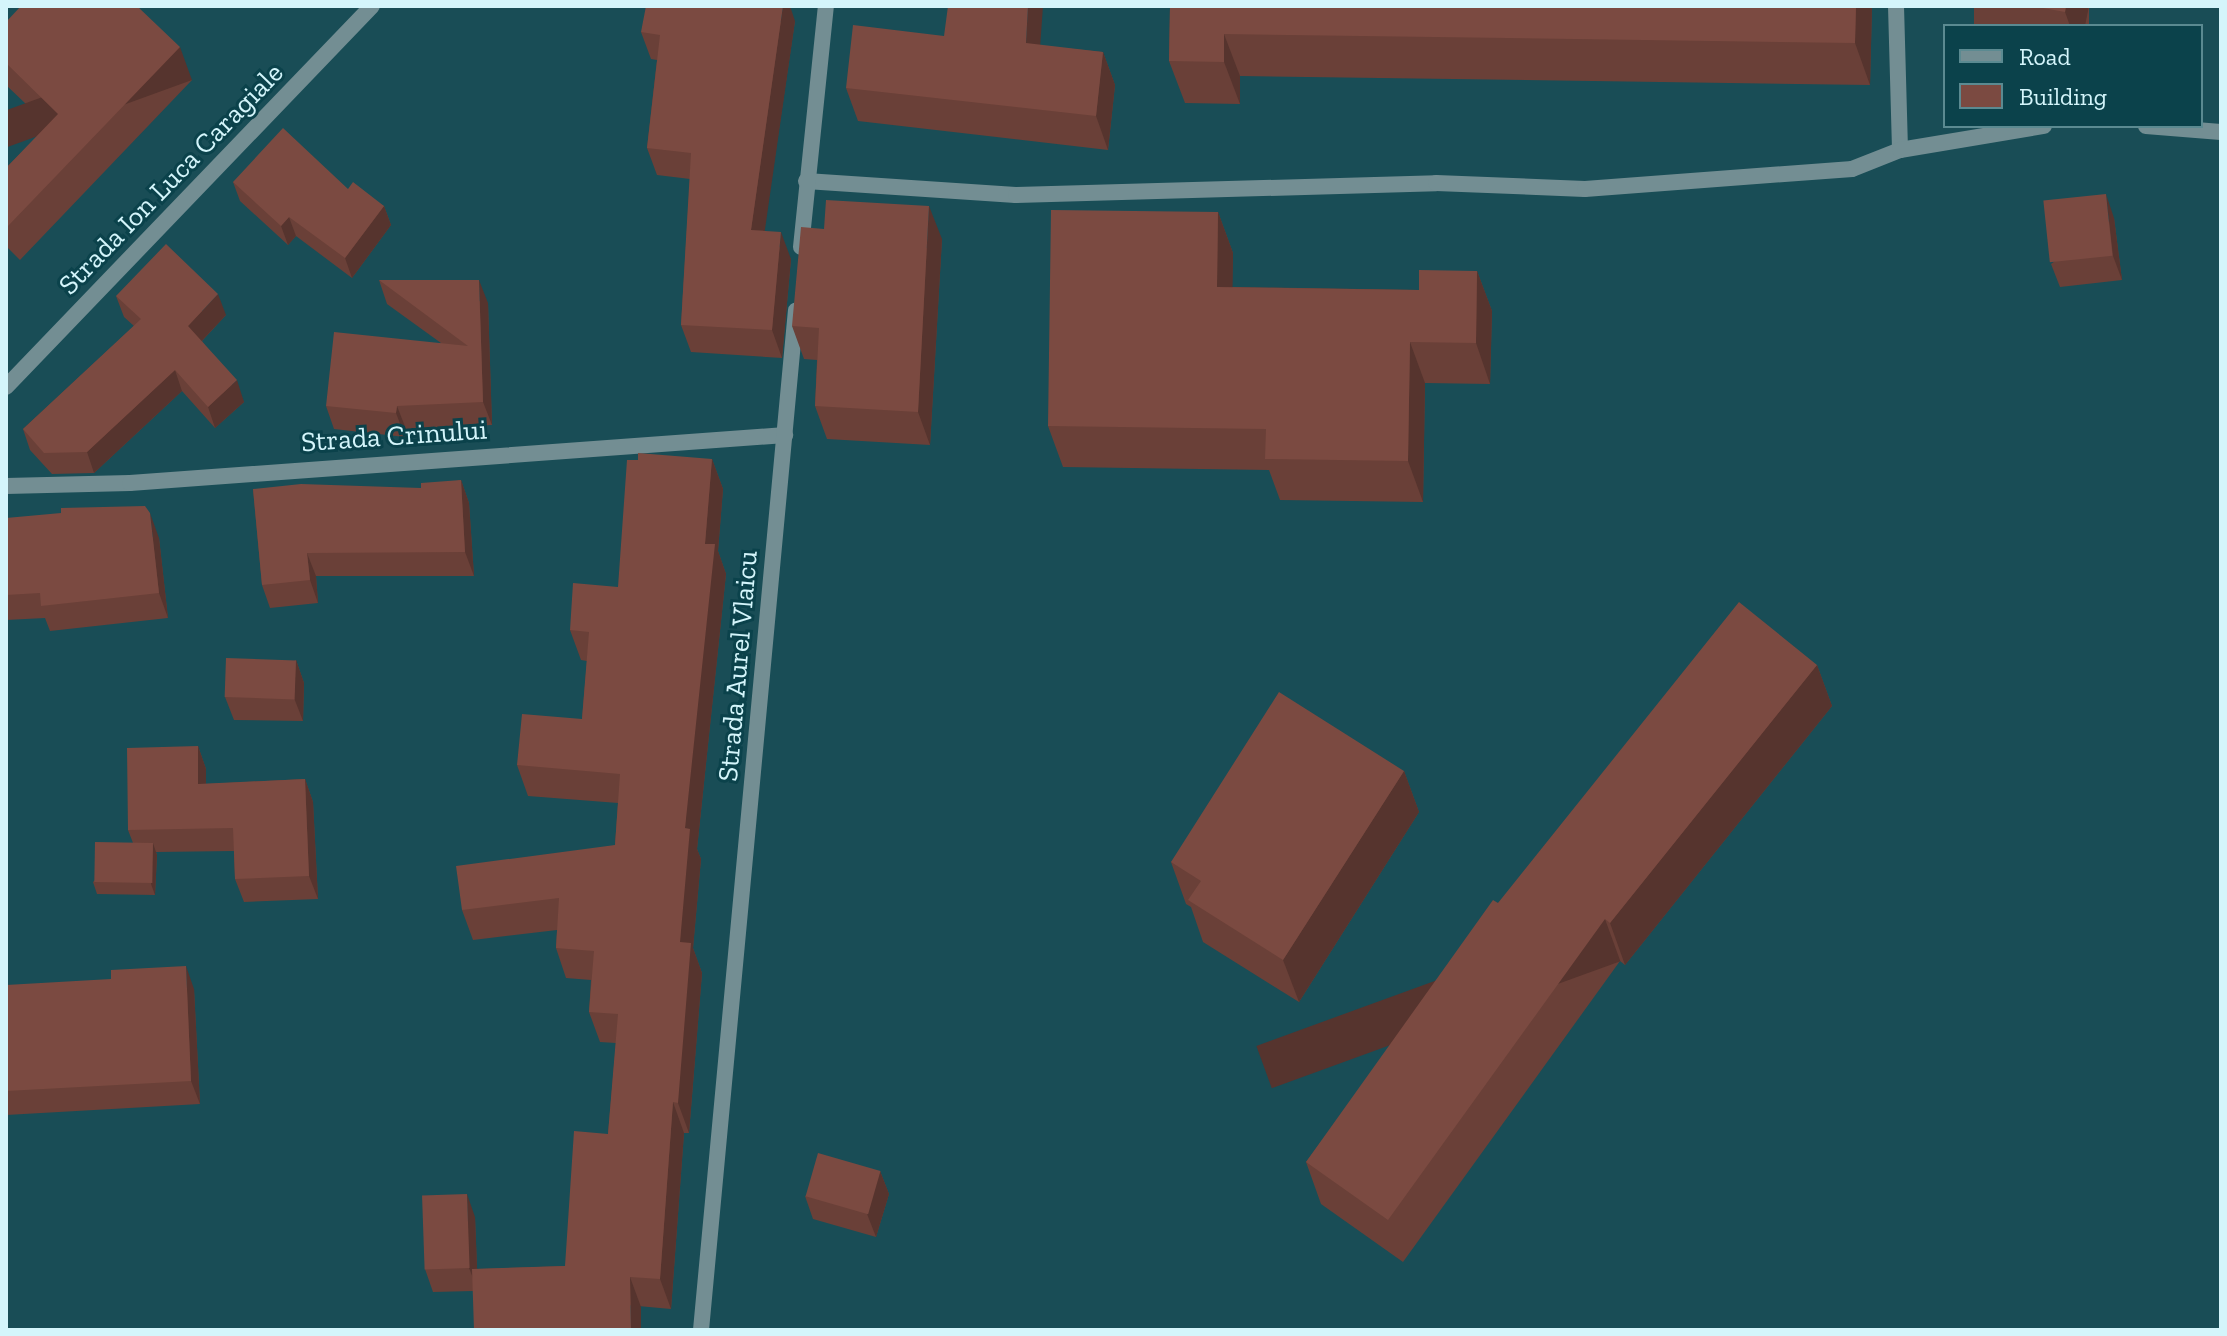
<!DOCTYPE html>
<style>
body{margin:0}
#map{position:relative;width:2227px;height:1336px;overflow:hidden;background:#194d56;font-family:"Zilla Slab",serif}
div>[style]{position:absolute}
[style*='--x']{left:calc(var(--x)*1px);top:calc(var(--y)*1px);width:calc(var(--w)*1px);rotate:calc(var(--a)*1deg)}
.service>*{height:16px;margin:-8px;padding:0 8px;transform-origin:8px;border-radius:8px;background:#738e93}
.minor>*{height:16px;margin:-8px;padding:0 8px;transform-origin:8px;border-radius:8px;background:#738e93}
.wall>*{inset:0;background:#6a4038;transform-origin:0 0}
.shaded-wall>*{inset:0;background:#56342e;transform-origin:0 0}
.building>*{inset:0;background:#7b4a41;transform-origin:0 0}
span{translate:-50% -50%;white-space:nowrap;text-align:center;line-height:1.15;-webkit-text-stroke:6px #0b424b;paint-order:stroke}
.street-label{font-size:28px;color:#d4f5fb}
.frame{position:absolute;inset:0;border:8px solid #d4f5fb;pointer-events:none}
.legend{position:absolute;left:1943px;top:24px;width:260px;height:104px;box-sizing:border-box;background:#0b424b;border:2px solid #5b8a91;margin:0;padding:10px 14px;list-style:none;font-size:24px;color:#d4f5fb}
.legend li{display:flex;align-items:center;gap:16px;height:40px}
.legend b{width:40px;border:2px solid #5b8a91}
</style>
<div id="map">
<div class="service">
<div style="--x:1896;--y:6;--w:144;--a:88.4"></div>
<div style="--x:2146;--y:126;--w:75;--a:4.6"></div>
<div style="--x:806;--y:181;--w:210;--a:3.8"></div>
<div style="--x:1016;--y:195;--w:420;--a:-1.6"></div>
<div style="--x:1436;--y:183;--w:149;--a:2.3"></div>
<div style="--x:1585;--y:189;--w:268;--a:-4.3"></div>
<div style="--x:1852;--y:169;--w:52;--a:-21.6"></div>
<div style="--x:1900;--y:150;--w:146;--a:-9.5"></div>
</div>
<div class="minor">
<div style="--x:801;--y:247;--w:242;--a:-84.1"></div>
<div style="--x:6;--y:387;--w:528;--a:-46.15"></div>
<div style="--x:6;--y:486;--w:124;--a:-1.4"></div>
<div style="--x:130;--y:483;--w:657;--a:-4.19"></div>
<div style="--x:701;--y:1330;--w:1024;--a:-84.68"></div>
</div>
<div class="wall">
<div style="clip-path:polygon(1170px 6px,1872px 6px,1870px 85px,1240px 76px,1240px 104px,1185px 103px,1169px 61px)"></div>
<div style="left:1974px;top:6px;width:115px;height:21px"></div>
<div style="clip-path:polygon(795px 21px,764px 231px,791px 259px,782px 358px,691px 352px,681px 325px,690px 179px,657px 175px,647px 148px,657px 60px,651px 59px,641px 32px)"></div>
<div style="clip-path:polygon(6px 22px,192px 80px,20px 260px,6px 246px,6px 168px,48px 125px,6px 85px)"></div>
<div style="clip-path:polygon(944px 36px,1103px 52px,1115px 85px,1108px 150px,858px 121px,846px 88px)"></div>
<div style="clip-path:polygon(233px 182px,348px 189px,384px 206px,391px 225px,352px 278px,296px 236px,288px 245px,240px 201px)"></div>
<div style="clip-path:polygon(1218px 212px,1233px 253px,1232px 287px,1419px 290px,1477px 271px,1492px 311px,1490px 384px,1425px 383px,1423px 502px,1280px 500px,1269px 470px,1063px 467px,1048px 426px)"></div>
<div style="clip-path:polygon(2114px 218px,2122px 280px,2060px 287px,2051px 264px)"></div>
<div style="clip-path:polygon(942px 239px,930px 445px,827px 439px,815px 406px,817px 360px,804px 359px,792px 326px)"></div>
<div style="clip-path:polygon(379px 280px,488px 303px,492px 425px,406px 429px,405px 437px,334px 429px,326px 406px,441px 343px,387px 304px)"></div>
<div style="clip-path:polygon(116px 296px,226px 315px,202px 341px,244px 402px,215px 428px,182px 391px,94px 473px,52px 474px,30px 450px,23px 429px,134px 326px,124px 317px)"></div>
<div style="clip-path:polygon(712px 459px,723px 489px,718px 551px,726px 574px,697px 849px,701px 859px,693px 948px,702px 973px,689px 1133px,684px 1133px,671px 1309px,473px 1291px,433px 1292px,425px 1269px,475px 1217px,477px 1269px,565px 1266px,608px 1134px,616px 1043px,600px 1042px,589px 1012px,591px 980px,566px 978px,556px 948px,557px 930px,473px 940px,462px 910px,615px 845px,618px 803px,528px 796px,517px 765px,582px 719px,587px 661px,581px 660px,570px 630px,618px 587px)"></div>
<div style="clip-path:polygon(461px 480px,469px 503px,474px 576px,316px 576px,318px 603px,270px 608px,262px 585px,253px 489px,421px 488px)"></div>
<div style="clip-path:polygon(6px 518px,159px 538px,168px 618px,50px 631px,45px 618px,6px 620px)"></div>
<div style="clip-path:polygon(296px 660px,304px 683px,303px 721px,234px 720px,225px 697px)"></div>
<div style="clip-path:polygon(1817px 665px,1832px 706px,1625px 965px,1620px 961px,1403px 1262px,1321px 1204px,1306px 1162px,1498px 903px)"></div>
<div style="clip-path:polygon(198px 746px,206px 769px,206px 784px,305px 779px,313px 802px,318px 899px,244px 902px,235px 879px,234px 851px,156px 852px,157px 855px,155px 895px,97px 894px,93px 882px,133px 843px,128px 830px)"></div>
<div style="clip-path:polygon(1404px 771px,1419px 812px,1299px 1002px,1203px 942px,1191px 907px,1186px 904px,1171px 862px)"></div>
<div style="clip-path:polygon(6px 985px,194px 989px,200px 1104px,6px 1115px)"></div>
<div style="clip-path:polygon(880px 1171px,889px 1194px,876px 1237px,813px 1219px,805px 1196px)"></div>
</div>
<div class="shaded-wall">
<div style="clip-path:polygon(783px 6px,790px 6px,795px 21px,761px 257px,751px 230px)"></div>
<div style="clip-path:polygon(1028px 6px,1043px 6px,1038px 76px,1026px 43px)"></div>
<div style="clip-path:polygon(1856px 6px,1872px 6px,1870px 85px,1855px 43px)"></div>
<div style="clip-path:polygon(2066px 6px,2089px 6px,2085px 26px,2070px 26px,2065px 12px)"></div>
<div style="clip-path:polygon(1224px 34px,1240px 76px,1240px 104px,1224px 62px)"></div>
<div style="left:180px;top:47px;width:35px;height:248px;rotate:70deg"></div>
<div style="clip-path:polygon(1103px 52px,1115px 85px,1108px 150px,1096px 116px)"></div>
<div style="clip-path:polygon(2106px 194px,2114px 218px,2122px 280px,2113px 256px)"></div>
<div style="clip-path:polygon(384px 206px,391px 225px,352px 278px,345px 258px)"></div>
<div style="clip-path:polygon(929px 206px,942px 239px,930px 445px,918px 412px)"></div>
<div style="clip-path:polygon(1218px 212px,1233px 253px,1232px 328px,1217px 287px)"></div>
<div style="clip-path:polygon(289px 217px,296px 236px,288px 245px,281px 226px)"></div>
<div style="clip-path:polygon(781px 232px,791px 259px,782px 358px,772px 330px)"></div>
<div style="clip-path:polygon(1477px 271px,1492px 311px,1490px 384px,1476px 343px)"></div>
<div style="clip-path:polygon(479px 280px,488px 303px,492px 425px,483px 402px)"></div>
<div style="clip-path:polygon(218px 294px,226px 315px,196px 347px,188px 326px)"></div>
<div style="clip-path:polygon(1410px 342px,1425px 383px,1423px 502px,1408px 461px)"></div>
<div style="clip-path:polygon(175px 370px,182px 391px,94px 473px,87px 452px)"></div>
<div style="clip-path:polygon(237px 380px,244px 402px,215px 428px,208px 407px)"></div>
<div style="clip-path:polygon(397px 406px,406px 429px,405px 437px,396px 413px)"></div>
<div style="clip-path:polygon(712px 459px,723px 489px,718px 551px,726px 574px,697px 849px,701px 859px,693px 948px,702px 973px,689px 1133px,678px 1103px,680px 942px,685px 828px,705px 544px)"></div>
<div style="clip-path:polygon(461px 480px,469px 503px,474px 576px,465px 552px)"></div>
<div style="clip-path:polygon(150px 513px,159px 538px,168px 618px,159px 593px)"></div>
<div style="clip-path:polygon(307px 553px,316px 576px,318px 603px,310px 580px)"></div>
<div style="clip-path:polygon(296px 660px,304px 683px,303px 721px,294px 698px)"></div>
<div style="clip-path:polygon(1817px 665px,1832px 706px,1625px 965px,1610px 923px)"></div>
<div style="clip-path:polygon(198px 746px,206px 769px,206px 808px,198px 784px)"></div>
<div style="clip-path:polygon(1404px 771px,1419px 812px,1299px 1002px,1283px 960px)"></div>
<div style="clip-path:polygon(305px 779px,313px 802px,318px 899px,309px 876px)"></div>
<div style="clip-path:polygon(153px 843px,157px 855px,155px 895px,151px 884px)"></div>
<div style="left:1605px;top:919px;width:45px;height:371px;rotate:70deg"></div>
<div style="clip-path:polygon(186px 966px,194px 989px,200px 1104px,191px 1081px)"></div>
<div style="clip-path:polygon(673px 1102px,684px 1133px,671px 1309px,660px 1279px)"></div>
<div style="clip-path:polygon(880px 1171px,889px 1194px,876px 1237px,867px 1214px)"></div>
<div style="clip-path:polygon(467px 1194px,475px 1217px,478px 1291px,469px 1268px)"></div>
<div style="clip-path:polygon(630px 1277px,641px 1307px,641px 1330px,631px 1330px)"></div>
</div>
<div class="building">
<div style="clip-path:polygon(21px 6px,137px 6px,180px 47px,8px 226px,6px 225px,6px 168px,58px 114px,6px 63px,6px 22px)"></div>
<div style="clip-path:polygon(646px 6px,783px 6px,751px 230px,781px 232px,772px 330px,681px 325px,691px 153px,647px 148px,660px 35px,641px 32px)"></div>
<div style="clip-path:polygon(948px 6px,1028px 6px,1026px 43px,1103px 52px,1096px 116px,846px 88px,853px 25px,944px 36px)"></div>
<div style="clip-path:polygon(1170px 6px,1856px 6px,1855px 43px,1224px 34px,1224px 62px,1169px 61px)"></div>
<div style="clip-path:polygon(2032px 6px,2066px 6px,2065px 12px)"></div>
<div style="clip-path:polygon(283px 128px,348px 189px,353px 182px,384px 206px,345px 258px,289px 217px,281px 226px,233px 182px)"></div>
<div style="left:2106px;top:194px;width:62px;height:63px;rotate:84deg"></div>
<div style="clip-path:polygon(826px 200px,929px 206px,918px 412px,815px 406px,819px 328px,792px 326px,801px 227px,824px 229px)"></div>
<div style="clip-path:polygon(1051px 210px,1218px 212px,1217px 287px,1419px 290px,1419px 270px,1477px 271px,1476px 343px,1410px 342px,1408px 461px,1265px 459px,1266px 429px,1048px 426px)"></div>
<div style="clip-path:polygon(166px 244px,218px 294px,188px 326px,237px 380px,208px 407px,175px 370px,87px 452px,44px 453px,23px 429px,141px 319px,116px 296px)"></div>
<div style="clip-path:polygon(379px 280px,479px 280px,483px 402px,397px 406px,396px 413px,326px 406px,334px 332px,468px 346px)"></div>
<div style="clip-path:polygon(638px 453px,712px 459px,705px 544px,715px 544px,685px 828px,690px 829px,680px 942px,691px 943px,678px 1103px,673px 1102px,660px 1279px,630px 1277px,631px 1330px,474px 1330px,472px 1269px,565px 1266px,574px 1131px,608px 1134px,618px 1014px,589px 1012px,594px 951px,556px 948px,559px 898px,462px 910px,456px 866px,615px 845px,620px 774px,517px 765px,522px 714px,582px 719px,589px 632px,570px 630px,573px 583px,618px 587px,627px 460px,638px 460px)"></div>
<div style="clip-path:polygon(461px 480px,465px 552px,307px 553px,310px 580px,262px 585px,253px 489px,301px 484px,421px 488px,421px 483px)"></div>
<div style="clip-path:polygon(145px 506px,150px 513px,159px 593px,41px 606px,40px 593px,6px 595px,6px 518px,61px 513px,61px 508px)"></div>
<div style="clip-path:polygon(1739px 602px,1817px 665px,1610px 923px,1605px 919px,1388px 1220px,1306px 1162px,1493px 900px,1498px 903px)"></div>
<div style="left:226px;top:658px;width:70px;height:39px;rotate:2deg"></div>
<div style="clip-path:polygon(1279px 692px,1404px 771px,1283px 960px,1188px 900px,1201px 881px,1171px 862px)"></div>
<div style="clip-path:polygon(198px 746px,198px 784px,305px 779px,309px 876px,235px 879px,233px 828px,128px 830px,127px 748px)"></div>
<div style="left:95px;top:842px;width:58px;height:40px;rotate:1deg"></div>
<div style="clip-path:polygon(186px 966px,191px 1081px,6px 1091px,6px 985px,111px 979px,111px 970px)"></div>
<div style="left:818px;top:1153px;width:65px;height:45px;rotate:16deg"></div>
<div style="left:467px;top:1194px;width:74px;height:45px;rotate:88deg"></div>
</div>
<div class="street-label">
<span style="left:171px;top:179px;rotate:-46deg">Strada Ion Luca Caragiale</span>
<span style="left:394px;top:436px;rotate:-4deg">Strada Crinului</span>
<span style="left:738px;top:666px;rotate:-85deg">Strada Aurel Vlaicu</span>
</div>
<div class="frame"></div>
<ul class="legend">
<li><b style="height:10px;background:#738e93"></b>Road</li>
<li><b style="height:22px;background:#7b4a41"></b>Building</li>
</ul>
</div>
